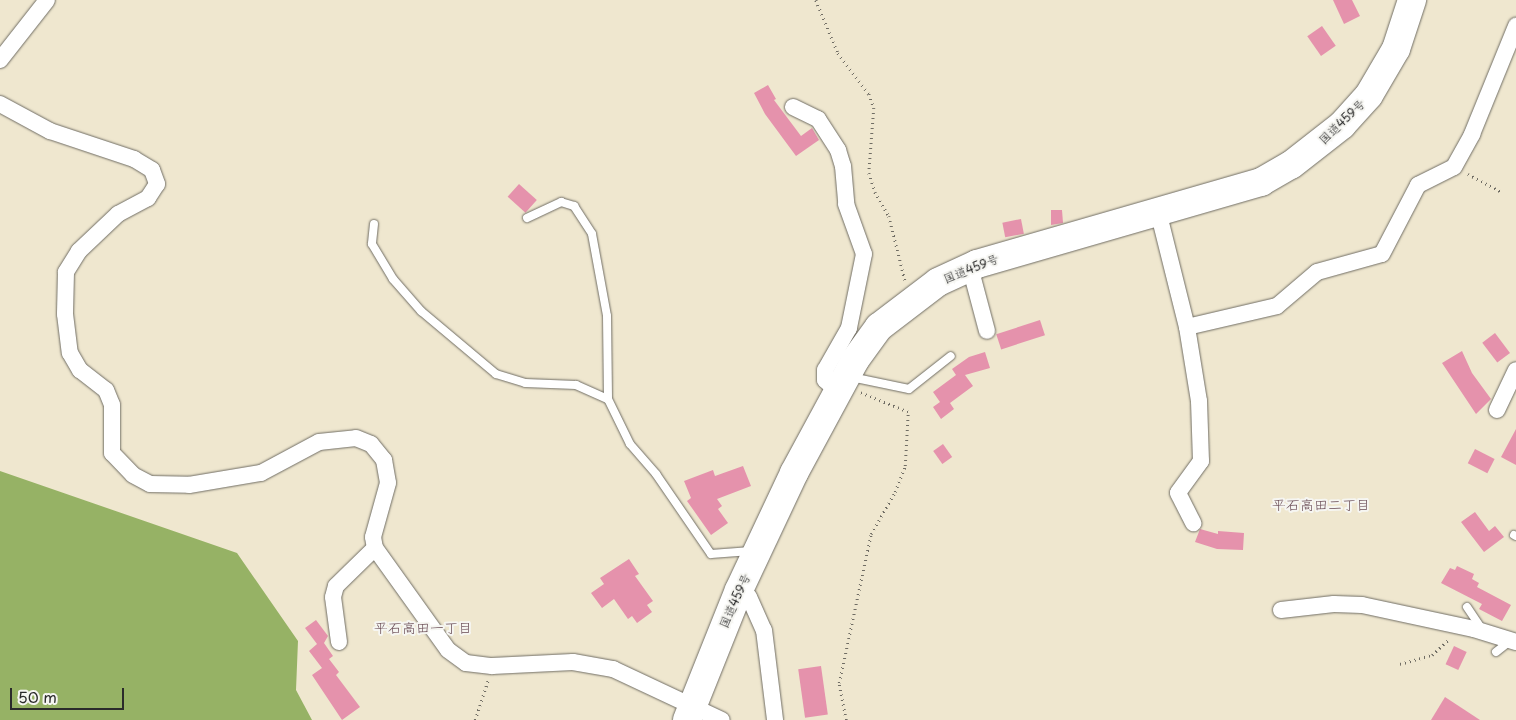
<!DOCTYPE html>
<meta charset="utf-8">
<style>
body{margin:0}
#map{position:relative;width:1516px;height:720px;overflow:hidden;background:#efe7cf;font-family:"Playpen Sans","Klee One",sans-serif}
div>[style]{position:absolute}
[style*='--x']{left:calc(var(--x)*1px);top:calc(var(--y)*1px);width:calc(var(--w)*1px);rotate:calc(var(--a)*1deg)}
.forest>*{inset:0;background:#96b265}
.building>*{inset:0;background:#e592ac;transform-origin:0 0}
.path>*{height:2.5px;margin-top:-1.25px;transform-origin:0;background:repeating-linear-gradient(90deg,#706d64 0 1px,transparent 0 5px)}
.roads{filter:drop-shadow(0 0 1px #706d64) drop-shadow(0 0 1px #706d64)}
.lane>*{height:8px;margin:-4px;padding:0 4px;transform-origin:4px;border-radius:4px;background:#fff}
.street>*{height:16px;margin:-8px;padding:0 8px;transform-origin:8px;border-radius:8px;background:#fff}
.highway>*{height:28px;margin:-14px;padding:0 14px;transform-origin:14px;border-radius:14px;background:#fff}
span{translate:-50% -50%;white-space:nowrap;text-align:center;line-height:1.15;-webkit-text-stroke:4px #f6f6f2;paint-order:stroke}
.street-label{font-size:12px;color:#2b2b2b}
.neighbourhood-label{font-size:14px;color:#6c4f58}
.scale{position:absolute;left:10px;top:688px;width:114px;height:22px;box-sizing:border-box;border:2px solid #2b2b2b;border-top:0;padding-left:6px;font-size:15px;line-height:18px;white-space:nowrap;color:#2b2b2b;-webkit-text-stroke:4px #f6f6f2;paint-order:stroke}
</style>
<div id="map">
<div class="forest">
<div style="clip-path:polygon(0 471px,237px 553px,298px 641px,296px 690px,312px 720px,0 720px)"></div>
</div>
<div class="building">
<div style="clip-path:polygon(1333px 0,1352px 0,1360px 16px,1344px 24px)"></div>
<div style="left:1322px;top:26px;width:24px;height:18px;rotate:55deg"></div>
<div style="clip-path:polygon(768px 85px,776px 99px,774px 100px,801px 136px,812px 128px,819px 140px,796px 156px,765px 114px,754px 93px)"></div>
<div style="left:519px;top:184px;width:24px;height:17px;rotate:42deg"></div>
<div style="clip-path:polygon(1051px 210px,1062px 210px,1063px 223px,1051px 225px)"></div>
<div style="left:1021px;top:219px;width:15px;height:19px;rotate:79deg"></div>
<div style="left:1040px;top:320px;width:16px;height:46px;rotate:72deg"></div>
<div style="left:1495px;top:333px;width:25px;height:16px;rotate:53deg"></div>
<div style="clip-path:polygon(1462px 351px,1472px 373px,1491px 399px,1476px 414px,1442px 363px)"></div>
<div style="clip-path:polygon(985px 352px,990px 368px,965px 375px,973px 386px,950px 403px,954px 409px,941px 419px,933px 407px,940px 402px,933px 392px,956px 375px,952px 369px,969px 357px)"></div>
<div style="clip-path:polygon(1516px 429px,1516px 465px,1501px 457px)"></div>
<div style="left:943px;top:444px;width:16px;height:12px;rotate:55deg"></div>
<div style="left:1475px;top:449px;width:22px;height:16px;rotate:27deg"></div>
<div style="clip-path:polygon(743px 466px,751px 486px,717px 499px,722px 506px,718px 509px,728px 523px,711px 535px,687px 501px,691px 498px,684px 481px,713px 470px,715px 476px)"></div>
<div style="clip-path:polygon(1475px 512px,1489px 531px,1495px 526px,1504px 537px,1484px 552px,1461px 522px)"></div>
<div style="clip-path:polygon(1200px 529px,1218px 534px,1218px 531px,1244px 533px,1243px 550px,1217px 549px,1195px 542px)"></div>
<div style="clip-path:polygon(629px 559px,639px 574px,635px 576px,653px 601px,647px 605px,652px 612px,637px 623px,632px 616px,628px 619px,614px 599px,602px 608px,591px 593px,604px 584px,600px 578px)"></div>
<div style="clip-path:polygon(1457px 566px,1474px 574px,1472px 579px,1479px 583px,1477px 587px,1511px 605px,1502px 621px,1479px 609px,1482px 604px,1441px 583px,1450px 568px,1455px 570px)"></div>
<div style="clip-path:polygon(316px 620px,328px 636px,324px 643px,333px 656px,329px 659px,339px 672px,336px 675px,360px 707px,342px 720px,312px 675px,322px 668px,309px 651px,317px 644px,305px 628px)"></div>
<div style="left:1454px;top:646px;width:14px;height:20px;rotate:25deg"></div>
<div style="left:821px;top:666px;width:49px;height:23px;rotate:82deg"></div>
<div style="clip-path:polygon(1445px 697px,1480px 720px,1431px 720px)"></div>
</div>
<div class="path">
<div style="--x:816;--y:0;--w:57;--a:67.5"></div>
<div style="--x:838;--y:53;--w:51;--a:52.9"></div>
<div style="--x:869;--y:94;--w:15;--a:70"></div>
<div style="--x:874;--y:108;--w:65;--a:94.4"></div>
<div style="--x:869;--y:173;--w:20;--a:72"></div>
<div style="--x:875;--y:192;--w:28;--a:60"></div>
<div style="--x:889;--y:216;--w:66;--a:76"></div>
<div style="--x:1468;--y:174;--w:38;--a:28"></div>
<div style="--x:1400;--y:664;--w:33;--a:-16"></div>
<div style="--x:1432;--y:655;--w:23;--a:-43"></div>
<div style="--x:475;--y:720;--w:42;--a:-72"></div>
<div style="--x:846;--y:720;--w:38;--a:-101"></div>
<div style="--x:839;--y:683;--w:152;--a:-77.9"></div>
<div style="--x:871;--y:534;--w:48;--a:-60.3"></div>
<div style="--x:895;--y:492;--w:28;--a:-69"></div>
<div style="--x:905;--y:466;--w:54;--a:-86.8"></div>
<div style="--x:908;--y:412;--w:51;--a:-158"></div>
</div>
<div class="roads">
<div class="lane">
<div style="--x:527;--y:218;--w:38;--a:-25"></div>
<div style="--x:561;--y:202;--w:14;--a:17"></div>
<div style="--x:574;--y:206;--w:33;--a:57"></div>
<div style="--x:592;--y:234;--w:83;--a:79.6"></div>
<div style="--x:607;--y:316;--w:83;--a:89.3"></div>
<div style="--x:374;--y:224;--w:20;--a:96"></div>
<div style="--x:372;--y:244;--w:41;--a:59"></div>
<div style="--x:393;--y:279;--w:43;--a:48.8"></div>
<div style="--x:421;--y:311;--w:98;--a:40"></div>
<div style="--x:496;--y:374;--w:30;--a:17"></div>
<div style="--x:525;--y:383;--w:51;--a:2.2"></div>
<div style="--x:576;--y:385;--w:35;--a:24"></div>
<div style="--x:608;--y:399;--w:50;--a:63.9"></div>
<div style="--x:630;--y:444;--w:40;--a:49"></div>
<div style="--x:656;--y:474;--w:97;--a:55.5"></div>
<div style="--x:711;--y:554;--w:40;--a:-4.3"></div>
<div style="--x:851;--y:377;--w:59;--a:11.7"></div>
<div style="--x:909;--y:389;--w:53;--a:-38.2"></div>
<div style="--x:1514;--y:535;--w:2;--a:27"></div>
<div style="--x:1467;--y:607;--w:27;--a:56"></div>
<div style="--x:1496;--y:652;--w:18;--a:-38"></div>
</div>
<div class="street">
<div style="--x:0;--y:60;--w:76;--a:-51.9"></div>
<div style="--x:0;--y:104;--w:57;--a:28.4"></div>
<div style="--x:50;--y:131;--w:89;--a:18.4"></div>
<div style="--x:134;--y:159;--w:21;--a:31"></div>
<div style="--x:152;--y:170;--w:15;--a:70"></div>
<div style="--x:157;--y:184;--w:17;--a:123"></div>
<div style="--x:148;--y:198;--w:34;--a:152"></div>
<div style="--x:118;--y:214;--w:54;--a:136.5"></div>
<div style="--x:79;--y:251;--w:25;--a:122"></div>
<div style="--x:66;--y:272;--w:42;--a:91.4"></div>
<div style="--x:65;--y:314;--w:39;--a:83"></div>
<div style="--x:70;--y:353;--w:20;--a:60"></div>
<div style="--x:80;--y:370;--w:33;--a:38"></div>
<div style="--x:106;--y:390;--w:16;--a:68"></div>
<div style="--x:112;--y:405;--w:48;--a:90"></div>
<div style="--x:112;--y:453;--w:30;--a:46"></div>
<div style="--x:133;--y:475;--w:19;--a:28"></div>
<div style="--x:150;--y:484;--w:39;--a:1"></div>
<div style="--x:189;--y:485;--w:73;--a:-9.5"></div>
<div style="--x:261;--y:473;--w:66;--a:-28.1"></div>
<div style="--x:319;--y:442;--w:37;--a:-6"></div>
<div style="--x:356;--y:438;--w:16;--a:22"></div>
<div style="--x:371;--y:444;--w:21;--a:51"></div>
<div style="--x:384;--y:460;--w:23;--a:80"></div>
<div style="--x:388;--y:483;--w:56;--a:105.5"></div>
<div style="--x:373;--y:537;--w:11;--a:80"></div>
<div style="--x:375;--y:548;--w:125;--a:54.4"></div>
<div style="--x:448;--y:650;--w:22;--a:36"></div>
<div style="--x:466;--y:663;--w:26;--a:7"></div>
<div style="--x:492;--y:666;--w:81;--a:-2.8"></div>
<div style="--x:573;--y:662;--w:41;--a:9.9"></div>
<div style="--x:613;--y:669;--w:120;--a:25.1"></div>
<div style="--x:793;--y:107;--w:28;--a:26"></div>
<div style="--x:818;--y:119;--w:37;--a:57"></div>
<div style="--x:838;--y:150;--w:17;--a:73"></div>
<div style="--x:843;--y:166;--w:38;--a:85"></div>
<div style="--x:846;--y:204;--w:53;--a:70.2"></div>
<div style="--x:864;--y:254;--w:76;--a:101.5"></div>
<div style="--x:849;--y:328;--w:48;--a:119.7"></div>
<div style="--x:825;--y:370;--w:10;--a:90"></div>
<div style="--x:825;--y:380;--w:16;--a:43"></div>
<div style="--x:1158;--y:211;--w:120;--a:76"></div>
<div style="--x:1187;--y:327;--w:75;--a:80.8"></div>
<div style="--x:1199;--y:401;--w:60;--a:88.1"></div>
<div style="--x:1201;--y:461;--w:39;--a:126"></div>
<div style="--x:1178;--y:493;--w:34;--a:63"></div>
<div style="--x:970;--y:267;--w:66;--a:75.1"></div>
<div style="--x:1187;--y:327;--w:92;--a:-13.1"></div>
<div style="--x:1277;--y:306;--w:52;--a:-40.4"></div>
<div style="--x:1317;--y:272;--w:67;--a:-15.5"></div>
<div style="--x:1382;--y:254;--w:78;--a:-62.4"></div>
<div style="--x:1418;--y:185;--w:40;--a:-26.6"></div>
<div style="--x:1454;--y:167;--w:38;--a:-61"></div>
<div style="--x:1472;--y:134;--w:117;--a:-67.8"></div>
<div style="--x:1497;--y:410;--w:44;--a:-64.6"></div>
<div style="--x:739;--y:590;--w:12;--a:35"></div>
<div style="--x:749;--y:597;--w:36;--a:66"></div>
<div style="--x:764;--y:630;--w:91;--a:83"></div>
<div style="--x:1281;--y:610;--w:53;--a:-6.5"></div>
<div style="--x:1334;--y:604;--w:28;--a:2"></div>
<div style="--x:1362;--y:605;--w:115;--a:12.1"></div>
<div style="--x:1474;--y:629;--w:44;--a:17.2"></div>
<div style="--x:339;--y:642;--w:45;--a:-97.6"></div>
<div style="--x:333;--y:597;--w:11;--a:-75"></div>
<div style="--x:336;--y:586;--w:54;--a:-44.3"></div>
</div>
<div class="highway">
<div style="--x:687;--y:720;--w:140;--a:-68.2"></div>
<div style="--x:739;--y:590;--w:129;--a:-64.8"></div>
<div style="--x:794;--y:473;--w:128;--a:-61.6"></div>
<div style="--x:855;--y:360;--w:41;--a:-54"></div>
<div style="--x:879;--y:327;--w:74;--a:-37.3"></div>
<div style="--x:938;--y:282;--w:43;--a:-24.8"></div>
<div style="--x:977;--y:264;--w:296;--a:-16.1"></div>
<div style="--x:1261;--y:182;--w:34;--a:-30"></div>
<div style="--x:1291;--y:165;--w:65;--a:-38.1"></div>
<div style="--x:1342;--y:125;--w:40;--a:-48"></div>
<div style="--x:1369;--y:95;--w:53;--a:-59.6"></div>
<div style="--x:1396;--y:49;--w:52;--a:-71.9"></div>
</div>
</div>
<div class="street-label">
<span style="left:1342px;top:122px;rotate:-44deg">国道459号</span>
<span style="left:971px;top:269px;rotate:-22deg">国道459号</span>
<span style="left:735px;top:601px;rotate:-66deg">国道459号</span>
</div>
<div class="neighbourhood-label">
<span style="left:1321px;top:505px">平石高田二丁目</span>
<span style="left:423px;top:628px">平石高田一丁目</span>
</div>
<div class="scale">50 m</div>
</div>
